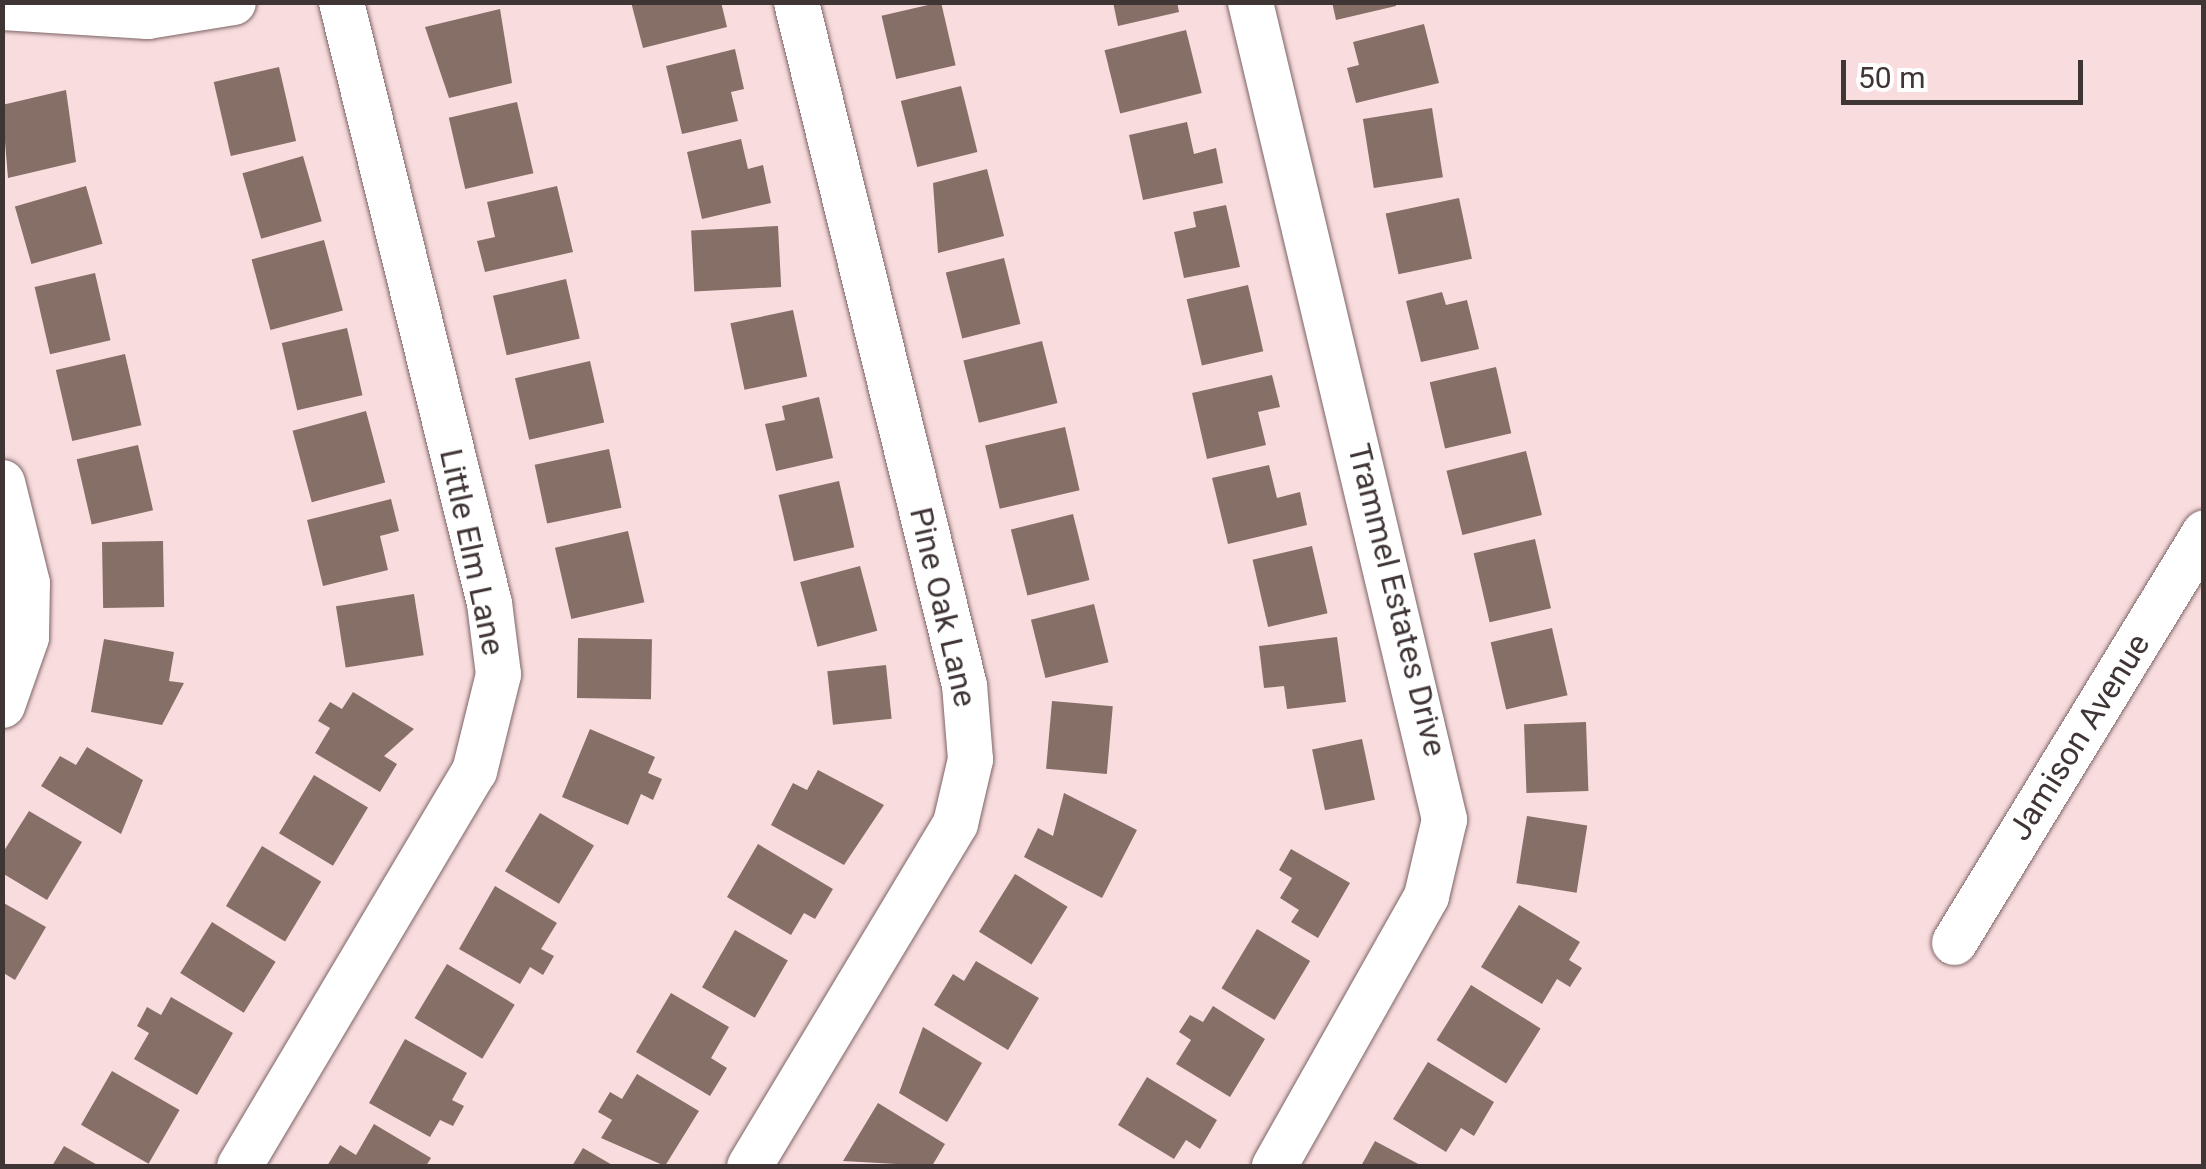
<!DOCTYPE html>
<style>
body{margin:0}
#map{position:relative;width:2206px;height:1169px;overflow:hidden;background:#f9ddde;font-family:Roboto,sans-serif}
div>[style]{position:absolute}
[style*='--x']{left:calc(var(--x)*1px);top:calc(var(--y)*1px);width:calc(var(--w)*1px);rotate:calc(var(--a)*1deg)}
.building>*{inset:0;background:#866f67;transform-origin:0 0}
.roads{filter:drop-shadow(0 0 2px #7d6466) drop-shadow(0 0 2px #7d6466)}
.minor>*{height:45px;margin:-22.5px;padding:0 22.5px;transform-origin:22.5px;border-radius:22.5px;background:#fff}
span{translate:-50% -50%;white-space:nowrap;text-align:center;line-height:1.15;-webkit-text-stroke:10px #fff;paint-order:stroke}
.street-label{font-size:32px;color:#403535}
.frame{position:absolute;inset:0;border:5px solid #403535;pointer-events:none}
.scale{position:absolute;left:1841px;top:60px;width:242px;height:45px;box-sizing:border-box;border:5px solid #403535;border-top:0;padding-left:12px;font-size:30px;line-height:35px;white-space:nowrap;color:#403535;-webkit-text-stroke:8px #fff;paint-order:stroke}
</style>
<div id="map">
<div class="building">
<div style="clip-path:polygon(631px 2px,721px 2px,727px 27px,643px 48px)"></div>
<div style="left:941px;top:2px;width:65px;height:61px;rotate:77deg"></div>
<div style="clip-path:polygon(1113px 2px,1177px 2px,1179px 12px,1118px 26px)"></div>
<div style="clip-path:polygon(1332px 2px,1395px 2px,1396px 6px,1336px 20px)"></div>
<div style="clip-path:polygon(500px 9px,512px 83px,449px 98px,425px 27px)"></div>
<div style="clip-path:polygon(1424px 24px,1439px 83px,1356px 103px,1347px 68px,1359px 65px,1353px 42px)"></div>
<div style="left:1186px;top:30px;width:65px;height:84px;rotate:76deg"></div>
<div style="clip-path:polygon(735px 49px,744px 89px,731px 92px,738px 121px,682px 134px,666px 66px)"></div>
<div style="left:279px;top:67px;width:76px;height:67px;rotate:77deg"></div>
<div style="left:961px;top:86px;width:68px;height:62px;rotate:76deg"></div>
<div style="clip-path:polygon(66px 90px,76px 162px,8px 178px,2px 105px)"></div>
<div style="left:517px;top:102px;width:73px;height:70px;rotate:77deg"></div>
<div style="left:1432px;top:108px;width:70px;height:70px;rotate:81deg"></div>
<div style="clip-path:polygon(1187px 122px,1194px 154px,1216px 148px,1223px 183px,1143px 200px,1129px 135px)"></div>
<div style="clip-path:polygon(741px 139px,748px 169px,763px 165px,771px 203px,702px 219px,687px 152px)"></div>
<div style="left:303px;top:156px;width:68px;height:63px;rotate:74deg"></div>
<div style="clip-path:polygon(987px 169px,1004px 236px,938px 253px,933px 183px)"></div>
<div style="left:86px;top:186px;width:60px;height:74px;rotate:74deg"></div>
<div style="clip-path:polygon(557px 186px,573px 252px,485px 272px,477px 241px,495px 237px,487px 202px)"></div>
<div style="left:1459px;top:198px;width:62px;height:75px;rotate:78deg"></div>
<div style="clip-path:polygon(1226px 205px,1240px 267px,1184px 278px,1174px 232px,1196px 227px,1193px 212px)"></div>
<div style="left:778px;top:226px;width:61px;height:87px;rotate:87deg"></div>
<div style="left:324px;top:240px;width:73px;height:75px;rotate:75deg"></div>
<div style="left:1004px;top:258px;width:68px;height:60px;rotate:76deg"></div>
<div style="left:95px;top:273px;width:69px;height:62px;rotate:77deg"></div>
<div style="left:566px;top:279px;width:61px;height:75px;rotate:77deg"></div>
<div style="left:1248px;top:285px;width:68px;height:63px;rotate:77deg"></div>
<div style="clip-path:polygon(1442px 292px,1446px 305px,1467px 300px,1479px 349px,1421px 362px,1406px 301px)"></div>
<div style="left:793px;top:310px;width:68px;height:64px;rotate:78deg"></div>
<div style="left:347px;top:328px;width:69px;height:67px;rotate:77deg"></div>
<div style="left:1042px;top:341px;width:64px;height:81px;rotate:76deg"></div>
<div style="left:125px;top:354px;width:73px;height:71px;rotate:77deg"></div>
<div style="left:590px;top:361px;width:63px;height:77px;rotate:77deg"></div>
<div style="left:1496px;top:367px;width:68px;height:68px;rotate:77deg"></div>
<div style="clip-path:polygon(1272px 375px,1280px 407px,1258px 412px,1266px 445px,1207px 459px,1192px 393px)"></div>
<div style="clip-path:polygon(819px 397px,833px 458px,776px 471px,765px 424px,785px 420px,782px 406px)"></div>
<div style="left:366px;top:411px;width:74px;height:76px;rotate:75deg"></div>
<div style="left:1065px;top:427px;width:65px;height:82px;rotate:77deg"></div>
<div style="left:138px;top:445px;width:67px;height:63px;rotate:77deg"></div>
<div style="left:609px;top:449px;width:60px;height:76px;rotate:78deg"></div>
<div style="left:1526px;top:451px;width:66px;height:82px;rotate:76deg"></div>
<div style="clip-path:polygon(1269px 465px,1277px 498px,1300px 492px,1307px 525px,1228px 544px,1212px 478px)"></div>
<div style="left:839px;top:481px;width:68px;height:62px;rotate:77deg"></div>
<div style="clip-path:polygon(391px 499px,399px 531px,380px 536px,388px 570px,323px 586px,307px 520px)"></div>
<div style="left:1073px;top:514px;width:68px;height:64px;rotate:76deg"></div>
<div style="left:628px;top:531px;width:73px;height:75px;rotate:77deg"></div>
<div style="left:1535px;top:539px;width:71px;height:63px;rotate:77deg"></div>
<div style="left:163px;top:541px;width:66px;height:61px;rotate:89deg"></div>
<div style="left:1312px;top:546px;width:69px;height:61px;rotate:77deg"></div>
<div style="left:860px;top:566px;width:67px;height:62px;rotate:75deg"></div>
<div style="left:414px;top:594px;width:62px;height:79px;rotate:81deg"></div>
<div style="left:1094px;top:604px;width:60px;height:65px;rotate:76deg"></div>
<div style="left:1552px;top:628px;width:69px;height:63px;rotate:77deg"></div>
<div style="clip-path:polygon(1337px 637px,1346px 702px,1287px 709px,1284px 686px,1264px 688px,1259px 646px)"></div>
<div style="left:578px;top:638px;width:74px;height:60px;rotate:1deg"></div>
<div style="clip-path:polygon(104px 639px,174px 652px,169px 681px,184px 683px,162px 725px,91px 712px)"></div>
<div style="left:886px;top:665px;width:54px;height:59px;rotate:84deg"></div>
<div style="clip-path:polygon(353px 692px,414px 729px,384px 756px,397px 764px,380px 792px,315px 753px,330px 728px,318px 721px,330px 702px,342px 709px)"></div>
<div style="left:1052px;top:701px;width:61px;height:68px;rotate:5deg"></div>
<div style="left:1586px;top:722px;width:69px;height:62px;rotate:88deg"></div>
<div style="clip-path:polygon(590px 729px,655px 757px,648px 773px,662px 779px,653px 800px,641px 794px,628px 825px,562px 797px)"></div>
<div style="left:1362px;top:739px;width:62px;height:51px;rotate:78deg"></div>
<div style="clip-path:polygon(87px 747px,143px 780px,121px 834px,41px 786px,60px 756px,76px 765px)"></div>
<div style="clip-path:polygon(818px 770px,884px 805px,844px 865px,771px 825px,793px 783px,807px 790px)"></div>
<div style="left:314px;top:775px;width:63px;height:68px;rotate:31deg"></div>
<div style="clip-path:polygon(1064px 793px,1137px 830px,1102px 898px,1024px 857px,1038px 828px,1053px 836px)"></div>
<div style="clip-path:polygon(29px 811px,82px 842px,47px 900px,2px 873px,2px 854px)"></div>
<div style="left:540px;top:813px;width:63px;height:68px;rotate:31deg"></div>
<div style="left:1527px;top:816px;width:61px;height:68px;rotate:9deg"></div>
<div style="clip-path:polygon(758px 844px,833px 889px,815px 919px,804px 913px,791px 935px,727px 897px)"></div>
<div style="left:262px;top:846px;width:69px;height:70px;rotate:31deg"></div>
<div style="clip-path:polygon(1291px 849px,1350px 883px,1318px 938px,1291px 922px,1299px 910px,1280px 898px,1292px 878px,1279px 870px)"></div>
<div style="left:1015px;top:874px;width:62px;height:68px;rotate:32deg"></div>
<div style="clip-path:polygon(495px 886px,557px 923px,541px 949px,554px 956px,543px 975px,530px 967px,520px 984px,459px 949px)"></div>
<div style="clip-path:polygon(2px 902px,46px 927px,15px 980px,2px 972px)"></div>
<div style="clip-path:polygon(1519px 905px,1580px 942px,1569px 960px,1582px 968px,1570px 987px,1557px 979px,1542px 1004px,1481px 967px)"></div>
<div style="left:212px;top:922px;width:75px;height:60px;rotate:32deg"></div>
<div style="left:1257px;top:929px;width:62px;height:69px;rotate:31deg"></div>
<div style="left:735px;top:930px;width:61px;height:66px;rotate:30deg"></div>
<div style="clip-path:polygon(976px 961px,1039px 998px,1008px 1050px,934px 1005px,953px 974px,964px 981px)"></div>
<div style="left:447px;top:964px;width:79px;height:63px;rotate:31deg"></div>
<div style="left:1471px;top:985px;width:82px;height:65px;rotate:32deg"></div>
<div style="clip-path:polygon(671px 993px,729px 1027px,711px 1058px,727px 1068px,710px 1096px,636px 1052px)"></div>
<div style="clip-path:polygon(171px 997px,233px 1033px,197px 1095px,134px 1059px,149px 1033px,137px 1026px,147px 1007px,161px 1015px)"></div>
<div style="clip-path:polygon(1213px 1006px,1265px 1039px,1230px 1097px,1176px 1064px,1191px 1040px,1179px 1032px,1190px 1015px,1203px 1022px)"></div>
<div style="clip-path:polygon(923px 1027px,982px 1063px,947px 1122px,899px 1093px)"></div>
<div style="clip-path:polygon(405px 1039px,467px 1073px,452px 1100px,464px 1106px,453px 1126px,440px 1120px,430px 1137px,369px 1103px)"></div>
<div style="clip-path:polygon(1428px 1062px,1494px 1102px,1474px 1136px,1461px 1128px,1446px 1152px,1393px 1119px)"></div>
<div style="left:112px;top:1071px;width:78px;height:62px;rotate:30deg"></div>
<div style="clip-path:polygon(637px 1074px,699px 1111px,665px 1166px,601px 1138px,612px 1120px,598px 1112px,610px 1092px,622px 1099px)"></div>
<div style="clip-path:polygon(1147px 1077px,1217px 1120px,1200px 1149px,1186px 1140px,1174px 1159px,1118px 1125px)"></div>
<div style="clip-path:polygon(878px 1103px,945px 1144px,932px 1166px,843px 1161px)"></div>
<div style="clip-path:polygon(374px 1124px,431px 1158px,426px 1166px,327px 1166px,340px 1145px,356px 1155px)"></div>
<div style="clip-path:polygon(1375px 1141px,1422px 1166px,1361px 1166px)"></div>
<div style="clip-path:polygon(64px 1146px,99px 1166px,52px 1166px)"></div>
<div style="clip-path:polygon(583px 1148px,614px 1166px,572px 1166px)"></div>
</div>
<div class="roads">
<div class="minor">
<div style="--x:1250;--y:2;--w:840;--a:76.64"></div>
<div style="--x:1444;--y:819;--w:79;--a:103.2"></div>
<div style="--x:1426;--y:896;--w:310;--a:119.4"></div>
<div style="--x:2;--y:7;--w:145;--a:3.6"></div>
<div style="--x:147;--y:16;--w:87;--a:-9.2"></div>
<div style="--x:2;--y:482;--w:104;--a:76.1"></div>
<div style="--x:27;--y:583;--w:54;--a:91.1"></div>
<div style="--x:26;--y:637;--w:72;--a:109.4"></div>
<div style="--x:1954;--y:942;--w:480;--a:-58.6"></div>
<div style="--x:239;--y:1166;--w:460;--a:-59.3"></div>
<div style="--x:474;--y:771;--w:100;--a:-76.1"></div>
<div style="--x:498;--y:674;--w:72;--a:-97.2"></div>
<div style="--x:489;--y:603;--w:619;--a:-103.83"></div>
<div style="--x:749;--y:1166;--w:400;--a:-59"></div>
<div style="--x:955;--y:823;--w:66;--a:-76.8"></div>
<div style="--x:970;--y:759;--w:74;--a:-94.6"></div>
<div style="--x:964;--y:685;--w:703;--a:-103.82"></div>
</div>
</div>
<div class="street-label">
<span style="left:472px;top:552px;rotate:78deg">Little Elm Lane</span>
<span style="left:1397px;top:600px;rotate:76deg">Trammel Estates Drive</span>
<span style="left:943px;top:607px;rotate:77deg">Pine Oak Lane</span>
<span style="left:2079px;top:737px;rotate:-58deg">Jamison Avenue</span>
</div>
<div class="frame"></div>
<div class="scale">50 m</div>
</div>
